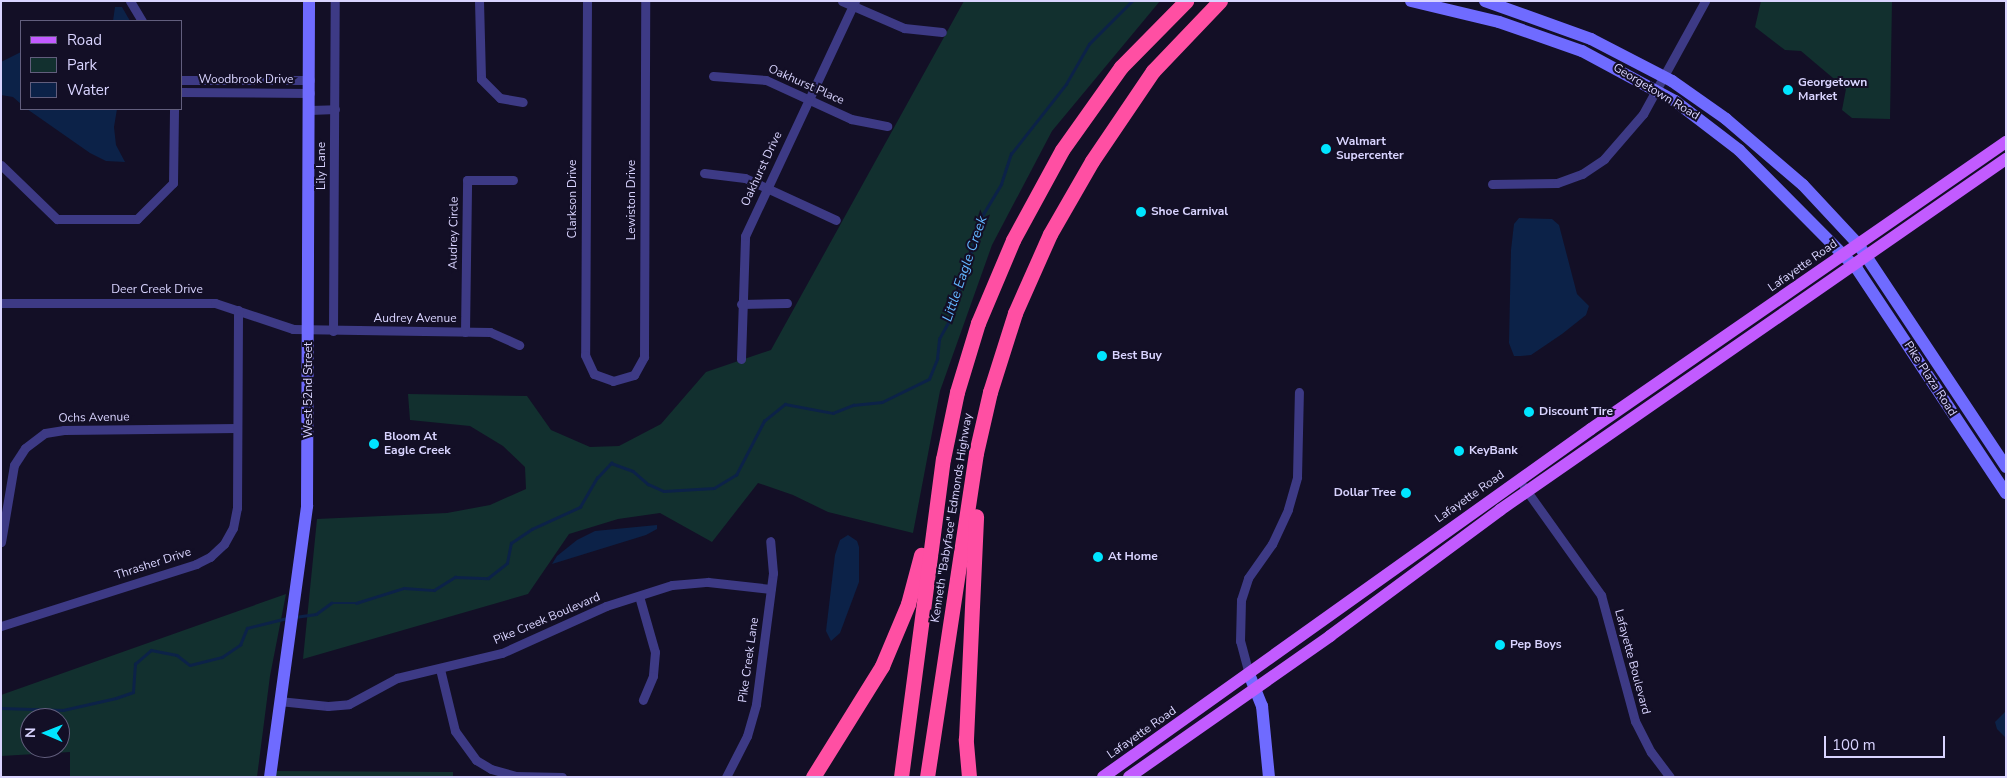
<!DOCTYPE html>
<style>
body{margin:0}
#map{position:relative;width:2007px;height:778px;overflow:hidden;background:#130f26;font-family:"Nunito Sans",sans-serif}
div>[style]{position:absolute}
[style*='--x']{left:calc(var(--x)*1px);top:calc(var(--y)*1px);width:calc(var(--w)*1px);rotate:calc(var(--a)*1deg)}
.green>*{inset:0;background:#12302f}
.water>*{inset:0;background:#0c2248}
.stream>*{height:2.5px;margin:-1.25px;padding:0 1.25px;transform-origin:1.25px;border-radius:1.25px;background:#0c2248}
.street>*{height:9px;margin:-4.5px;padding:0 4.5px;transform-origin:4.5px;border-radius:4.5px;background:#3d3a85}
.secondary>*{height:12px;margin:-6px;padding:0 6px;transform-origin:6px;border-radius:6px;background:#6f6bff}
.primary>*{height:12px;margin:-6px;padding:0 6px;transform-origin:6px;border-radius:6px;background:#c25bff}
.highway>*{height:15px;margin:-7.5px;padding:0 7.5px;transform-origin:7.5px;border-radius:7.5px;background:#ff4fa3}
.dots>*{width:14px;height:14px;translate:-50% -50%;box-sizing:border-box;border:2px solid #130f26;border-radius:50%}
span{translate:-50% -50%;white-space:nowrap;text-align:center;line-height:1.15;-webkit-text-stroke:4px #130f26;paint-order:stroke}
.street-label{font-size:12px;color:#d9d4ff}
.poi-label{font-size:12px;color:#d9d4ff;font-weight:700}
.left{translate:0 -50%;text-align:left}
.right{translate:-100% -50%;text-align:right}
.water-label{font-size:14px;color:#62b6ff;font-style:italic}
.frame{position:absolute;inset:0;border:2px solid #d9d4ff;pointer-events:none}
.legend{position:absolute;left:20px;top:20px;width:162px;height:90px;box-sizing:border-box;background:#130f26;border:1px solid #625e7d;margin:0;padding:6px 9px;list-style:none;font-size:15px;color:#d9d4ff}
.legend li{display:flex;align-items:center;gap:10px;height:25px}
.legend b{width:25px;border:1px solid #625e7d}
.north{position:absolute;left:20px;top:708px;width:50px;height:50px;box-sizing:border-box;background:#130f26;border:1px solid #625e7d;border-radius:50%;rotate:271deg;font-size:14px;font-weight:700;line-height:20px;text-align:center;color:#d9d4ff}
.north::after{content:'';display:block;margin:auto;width:18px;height:22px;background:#00e5ff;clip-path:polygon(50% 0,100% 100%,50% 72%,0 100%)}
.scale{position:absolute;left:1824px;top:736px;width:121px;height:22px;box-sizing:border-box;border:2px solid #d9d4ff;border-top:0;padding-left:6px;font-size:15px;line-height:18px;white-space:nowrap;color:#d9d4ff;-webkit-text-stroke:4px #130f26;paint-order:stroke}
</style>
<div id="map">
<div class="green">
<div style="clip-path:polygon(964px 1px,1160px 1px,1052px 131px,992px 245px,940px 391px,913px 533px,828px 512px,793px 495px,758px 483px,712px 542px,660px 513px,618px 519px,569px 534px,528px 594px,303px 659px,317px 519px,447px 513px,490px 505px,526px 489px,525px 467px,503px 446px,470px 426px,410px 420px,408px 394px,527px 396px,551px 430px,590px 447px,619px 446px,661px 424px,706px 372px,771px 350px)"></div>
<div style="clip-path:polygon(1761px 1px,1892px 1px,1890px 119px,1852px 118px,1842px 110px,1846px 89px,1801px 51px,1785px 50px,1755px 27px)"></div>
<div style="clip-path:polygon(evenodd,286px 594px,270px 676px,257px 777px,70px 777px,70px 752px,1px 756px,1px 695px,286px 594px,30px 718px,60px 718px,60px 748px,30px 748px,30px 718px)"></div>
<div style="clip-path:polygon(274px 771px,453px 772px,453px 777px,274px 777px)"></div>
</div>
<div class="water">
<div style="clip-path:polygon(115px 7px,122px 7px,130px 21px,113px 21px)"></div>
<div style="clip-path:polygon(21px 52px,21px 104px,13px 97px,1px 95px,1px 62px)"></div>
<div style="clip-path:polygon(27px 109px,117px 109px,114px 127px,116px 145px,125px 162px,106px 161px,90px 153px)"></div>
<div style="clip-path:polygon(1519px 218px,1552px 219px,1559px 225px,1577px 294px,1589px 306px,1586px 315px,1562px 334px,1531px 355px,1521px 356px,1514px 356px,1509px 343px,1511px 250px,1514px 224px)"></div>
<div style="clip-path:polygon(657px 525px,657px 529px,646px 535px,552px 564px,557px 556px,577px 540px,595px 531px)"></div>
<div style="clip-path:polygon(848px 535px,857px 541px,859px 547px,859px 582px,840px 633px,831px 641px,826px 631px,835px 555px,840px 540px)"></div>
<div style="clip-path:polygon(2006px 711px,2006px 738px,1997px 729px,1995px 722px)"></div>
</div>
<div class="stream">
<div style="--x:295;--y:617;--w:21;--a:-8"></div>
<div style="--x:316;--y:614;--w:19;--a:-36"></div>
<div style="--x:331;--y:603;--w:25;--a:0"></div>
<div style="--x:356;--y:603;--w:50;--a:-17.4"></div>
<div style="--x:404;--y:588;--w:30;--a:4"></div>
<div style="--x:434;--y:590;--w:25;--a:-32"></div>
<div style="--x:455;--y:577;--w:33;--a:2"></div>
<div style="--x:488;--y:578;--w:24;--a:-38"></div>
<div style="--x:507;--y:563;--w:20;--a:-79"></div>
<div style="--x:511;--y:543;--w:25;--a:-34"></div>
<div style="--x:532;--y:529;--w:53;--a:-24.6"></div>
<div style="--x:580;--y:507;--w:34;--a:-60"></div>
<div style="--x:597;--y:478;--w:21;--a:-47"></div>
<div style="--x:611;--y:463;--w:23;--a:20"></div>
<div style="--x:633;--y:471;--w:20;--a:41"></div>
<div style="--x:648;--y:484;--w:17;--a:24"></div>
<div style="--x:664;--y:491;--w:50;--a:-3.4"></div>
<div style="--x:714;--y:488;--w:26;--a:-31"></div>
<div style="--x:736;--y:475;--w:61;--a:-62.6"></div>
<div style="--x:764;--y:421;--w:27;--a:-39"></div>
<div style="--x:785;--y:404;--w:49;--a:10.6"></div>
<div style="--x:833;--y:413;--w:22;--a:-22"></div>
<div style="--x:853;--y:405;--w:29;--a:-6"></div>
<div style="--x:882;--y:402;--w:52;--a:-26.1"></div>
<div style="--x:929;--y:379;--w:22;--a:-68"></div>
<div style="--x:937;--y:359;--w:20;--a:-84"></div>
<div style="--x:939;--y:339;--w:23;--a:-61"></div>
<div style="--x:950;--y:319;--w:108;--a:-72.7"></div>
<div style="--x:982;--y:216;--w:37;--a:-59"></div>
<div style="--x:1001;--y:184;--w:32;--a:-72"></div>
<div style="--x:1011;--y:154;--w:89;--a:-51.8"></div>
<div style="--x:1066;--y:84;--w:46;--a:-60.1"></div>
<div style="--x:1089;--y:44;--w:61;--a:-45"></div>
<div style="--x:1;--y:708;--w:62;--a:1.8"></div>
<div style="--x:63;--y:710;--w:54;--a:-12.8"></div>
<div style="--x:116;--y:698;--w:18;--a:-19"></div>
<div style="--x:133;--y:692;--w:28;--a:-86"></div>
<div style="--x:135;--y:664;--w:21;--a:-41"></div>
<div style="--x:151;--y:650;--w:26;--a:11"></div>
<div style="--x:177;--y:655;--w:16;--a:38"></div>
<div style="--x:190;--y:665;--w:33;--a:-14"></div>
<div style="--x:222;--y:657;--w:22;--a:-34"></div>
<div style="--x:240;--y:645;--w:18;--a:-68"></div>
<div style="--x:247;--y:628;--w:41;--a:-14"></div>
</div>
<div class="street">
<div style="--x:130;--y:1;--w:23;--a:59"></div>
<div style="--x:479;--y:1;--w:78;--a:88.5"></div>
<div style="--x:481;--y:79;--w:27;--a:45"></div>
<div style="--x:500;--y:98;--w:23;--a:10"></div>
<div style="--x:587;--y:1;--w:354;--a:90.3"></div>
<div style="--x:585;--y:355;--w:21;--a:65"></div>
<div style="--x:594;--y:374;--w:20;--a:20"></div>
<div style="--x:613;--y:381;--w:22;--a:-16"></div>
<div style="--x:634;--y:375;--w:21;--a:-61"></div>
<div style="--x:644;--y:357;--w:356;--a:-89.8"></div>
<div style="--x:842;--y:1;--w:68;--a:23.5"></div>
<div style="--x:904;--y:28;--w:38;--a:6"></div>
<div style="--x:713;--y:76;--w:53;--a:4.3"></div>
<div style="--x:766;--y:80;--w:94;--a:24.6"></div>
<div style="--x:851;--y:119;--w:37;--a:11"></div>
<div style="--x:181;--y:80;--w:129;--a:0"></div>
<div style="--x:181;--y:92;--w:129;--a:0.4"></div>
<div style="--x:310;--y:110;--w:25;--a:-2"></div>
<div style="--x:1;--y:165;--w:78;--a:44"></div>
<div style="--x:57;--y:219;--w:80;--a:0"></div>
<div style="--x:137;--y:219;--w:51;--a:-45"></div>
<div style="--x:173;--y:183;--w:74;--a:-89.2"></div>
<div style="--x:704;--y:173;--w:41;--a:7"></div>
<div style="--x:745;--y:178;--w:100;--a:24.8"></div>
<div style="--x:1492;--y:184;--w:65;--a:-0.9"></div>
<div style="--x:1557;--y:183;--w:27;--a:-20"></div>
<div style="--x:1582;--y:174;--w:27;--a:-34"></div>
<div style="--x:1604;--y:159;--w:60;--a:-49.1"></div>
<div style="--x:1643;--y:114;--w:129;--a:-61.2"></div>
<div style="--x:1;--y:303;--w:214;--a:0"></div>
<div style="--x:215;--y:303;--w:82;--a:18.4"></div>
<div style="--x:293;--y:329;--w:197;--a:0.9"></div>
<div style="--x:490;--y:332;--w:32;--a:24"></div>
<div style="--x:741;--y:304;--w:46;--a:-1.2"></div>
<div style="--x:333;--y:331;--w:330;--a:-89.7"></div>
<div style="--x:465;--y:332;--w:152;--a:-89.2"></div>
<div style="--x:467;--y:180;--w:46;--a:0"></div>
<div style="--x:741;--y:359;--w:123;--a:-88.1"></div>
<div style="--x:745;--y:236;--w:259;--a:-64.9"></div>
<div style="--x:1524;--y:487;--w:133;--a:54.5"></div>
<div style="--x:1601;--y:595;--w:131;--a:74.9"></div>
<div style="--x:1635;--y:721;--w:35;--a:63"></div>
<div style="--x:1651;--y:752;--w:31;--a:53"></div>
<div style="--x:1;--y:542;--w:78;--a:-80.4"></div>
<div style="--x:14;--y:465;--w:20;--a:-57"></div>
<div style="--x:25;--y:448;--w:25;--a:-37"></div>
<div style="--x:45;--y:433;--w:19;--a:-9"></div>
<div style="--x:64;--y:430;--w:173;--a:-0.7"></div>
<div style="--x:639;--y:596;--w:58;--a:74.1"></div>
<div style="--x:655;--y:652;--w:24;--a:95"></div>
<div style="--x:653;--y:676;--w:26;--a:113"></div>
<div style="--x:1;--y:626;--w:205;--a:-17.6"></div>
<div style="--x:196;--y:564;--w:16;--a:-27"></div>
<div style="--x:210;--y:557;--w:19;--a:-43"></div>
<div style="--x:224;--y:544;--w:18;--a:-61"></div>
<div style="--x:233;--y:528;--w:20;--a:-79"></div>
<div style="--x:237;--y:508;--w:198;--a:-89.7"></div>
<div style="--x:440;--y:669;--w:64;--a:76.4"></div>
<div style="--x:455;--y:731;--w:36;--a:54"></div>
<div style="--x:476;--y:760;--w:17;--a:31"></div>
<div style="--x:491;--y:769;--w:25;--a:16"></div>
<div style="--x:515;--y:776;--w:47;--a:1.2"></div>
<div style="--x:1249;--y:674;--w:34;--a:-105"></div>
<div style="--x:1240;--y:641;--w:41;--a:-88.6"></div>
<div style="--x:1241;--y:600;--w:23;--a:-72"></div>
<div style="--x:1248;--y:578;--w:42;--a:-54.8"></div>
<div style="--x:1272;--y:544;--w:38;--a:-65"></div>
<div style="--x:1288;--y:509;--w:33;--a:-74"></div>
<div style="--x:1297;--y:477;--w:85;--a:-88.7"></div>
<div style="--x:279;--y:701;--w:49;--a:5.8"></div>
<div style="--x:328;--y:706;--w:21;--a:-5"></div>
<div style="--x:349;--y:704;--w:55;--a:-28.4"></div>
<div style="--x:397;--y:678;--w:108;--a:-13.4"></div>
<div style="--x:502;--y:653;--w:114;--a:-24.3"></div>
<div style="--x:606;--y:606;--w:69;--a:-17.7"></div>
<div style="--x:672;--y:585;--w:36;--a:-5"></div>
<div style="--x:708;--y:582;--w:63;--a:6.3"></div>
<div style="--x:726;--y:777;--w:46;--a:-62.9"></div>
<div style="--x:747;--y:736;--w:33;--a:-74"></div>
<div style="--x:756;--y:704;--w:132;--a:-82.6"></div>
<div style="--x:773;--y:573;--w:32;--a:-95"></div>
</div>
<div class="secondary">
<div style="--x:1411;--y:1;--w:90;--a:13.4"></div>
<div style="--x:1499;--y:22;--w:88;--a:19.3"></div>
<div style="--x:1582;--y:51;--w:106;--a:28.3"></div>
<div style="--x:1675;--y:101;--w:81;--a:37.4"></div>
<div style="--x:1739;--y:150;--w:168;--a:45.2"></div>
<div style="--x:1857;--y:269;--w:269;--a:56.4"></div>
<div style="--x:1485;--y:1;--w:113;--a:19.7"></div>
<div style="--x:1591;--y:39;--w:91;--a:27.4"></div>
<div style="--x:1672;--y:81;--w:66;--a:35.1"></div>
<div style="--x:1726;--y:119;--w:101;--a:40.6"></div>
<div style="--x:1803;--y:185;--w:81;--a:47"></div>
<div style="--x:1858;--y:244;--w:268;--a:56.4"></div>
<div style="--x:1249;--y:674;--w:35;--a:68"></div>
<div style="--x:1262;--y:706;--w:71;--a:84.4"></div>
<div style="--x:270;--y:777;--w:274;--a:-82.2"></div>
<div style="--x:307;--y:506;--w:505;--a:-89.77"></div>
</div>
<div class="primary">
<div style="--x:1103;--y:777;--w:599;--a:-35.49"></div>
<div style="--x:1591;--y:429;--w:505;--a:-34.67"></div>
<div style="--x:1129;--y:777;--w:246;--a:-35"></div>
<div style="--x:1330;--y:636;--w:212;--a:-36.5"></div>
<div style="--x:1500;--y:510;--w:616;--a:-34.75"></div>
</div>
<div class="highway">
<div style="--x:813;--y:777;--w:131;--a:-58.1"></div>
<div style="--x:882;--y:666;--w:67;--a:-67.2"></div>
<div style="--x:908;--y:604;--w:51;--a:-75.1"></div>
<div style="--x:901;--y:777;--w:321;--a:-82.5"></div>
<div style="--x:943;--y:459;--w:68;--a:-78.2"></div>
<div style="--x:957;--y:392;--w:72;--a:-73.1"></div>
<div style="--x:978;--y:323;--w:90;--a:-67.1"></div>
<div style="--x:1013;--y:240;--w:102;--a:-61.4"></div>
<div style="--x:1062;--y:150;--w:102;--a:-54.6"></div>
<div style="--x:1121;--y:67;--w:93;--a:-45.4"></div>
<div style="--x:927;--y:777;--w:328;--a:-81.4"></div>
<div style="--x:976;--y:453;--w:63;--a:-77.1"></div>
<div style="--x:990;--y:392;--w:83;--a:-72.4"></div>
<div style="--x:1015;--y:313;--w:86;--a:-66.1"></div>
<div style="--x:1050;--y:234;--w:84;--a:-60.1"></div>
<div style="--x:1092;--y:161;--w:109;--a:-55.9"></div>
<div style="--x:1153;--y:71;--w:97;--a:-46.3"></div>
<div style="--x:969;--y:777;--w:38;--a:-95"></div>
<div style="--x:966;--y:739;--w:223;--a:-87.4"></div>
</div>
<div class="dots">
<div style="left:1788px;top:90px;background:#00e5ff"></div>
<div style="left:1326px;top:149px;background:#00e5ff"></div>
<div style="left:1141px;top:212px;background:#00e5ff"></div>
<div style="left:1102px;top:356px;background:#00e5ff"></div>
<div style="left:1529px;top:412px;background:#00e5ff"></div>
<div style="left:374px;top:444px;background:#00e5ff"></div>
<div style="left:1459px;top:451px;background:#00e5ff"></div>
<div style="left:1406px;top:493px;background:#00e5ff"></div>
<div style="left:1098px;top:557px;background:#00e5ff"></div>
<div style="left:1500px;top:645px;background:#00e5ff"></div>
</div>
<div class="street-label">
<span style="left:246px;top:80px">Woodbrook Drive</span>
<span style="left:806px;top:85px;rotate:24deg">Oakhurst Place</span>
<span style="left:1656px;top:92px;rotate:31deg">Georgetown Road</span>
<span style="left:322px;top:166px;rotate:-90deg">Lily Lane</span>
<span style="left:762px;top:169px;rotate:-65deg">Oakhurst Drive</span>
<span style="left:573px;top:199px;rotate:-90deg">Clarkson Drive</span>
<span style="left:632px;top:200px;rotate:-90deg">Lewiston Drive</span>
<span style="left:454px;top:233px;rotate:-89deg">Audrey Circle</span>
<span style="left:1803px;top:266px;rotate:-35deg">Lafayette Road</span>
<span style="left:157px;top:290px">Deer Creek Drive</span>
<span style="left:415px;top:319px">Audrey Avenue</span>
<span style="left:1930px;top:379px;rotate:57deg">Pike Plaza Road</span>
<span style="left:309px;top:390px;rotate:-90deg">West 52nd Street</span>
<span style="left:94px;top:418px;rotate:-1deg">Ochs Avenue</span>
<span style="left:1470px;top:497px;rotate:-35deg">Lafayette Road</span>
<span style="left:952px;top:518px;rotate:-81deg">Kenneth "Babyface" Edmonds Highway</span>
<span style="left:153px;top:564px;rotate:-18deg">Thrasher Drive</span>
<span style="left:547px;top:619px;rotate:-23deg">Pike Creek Boulevard</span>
<span style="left:749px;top:660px;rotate:-82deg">Pike Creek Lane</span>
<span style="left:1632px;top:662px;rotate:75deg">Lafayette Boulevard</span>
<span style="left:1142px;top:733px;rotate:-35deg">Lafayette Road</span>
</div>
<div class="poi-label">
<span class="left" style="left:1798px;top:90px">Georgetown<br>Market</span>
<span class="left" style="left:1336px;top:149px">Walmart<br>Supercenter</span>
<span class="left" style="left:1151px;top:212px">Shoe Carnival</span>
<span class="left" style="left:1112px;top:356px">Best Buy</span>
<span class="left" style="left:1539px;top:412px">Discount Tire</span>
<span class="left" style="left:384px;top:444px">Bloom At<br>Eagle Creek</span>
<span class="left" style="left:1469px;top:451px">KeyBank</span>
<span class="right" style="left:1396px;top:493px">Dollar Tree</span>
<span class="left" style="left:1108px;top:557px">At Home</span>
<span class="left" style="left:1510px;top:645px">Pep Boys</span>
</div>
<div class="water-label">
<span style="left:965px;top:269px;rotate:-71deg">Little Eagle Creek</span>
</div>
<div class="frame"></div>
<ul class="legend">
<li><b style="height:6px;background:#c25bff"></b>Road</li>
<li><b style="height:14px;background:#12302f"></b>Park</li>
<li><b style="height:14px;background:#0c2248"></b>Water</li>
</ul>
<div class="north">N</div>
<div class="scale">100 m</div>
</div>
